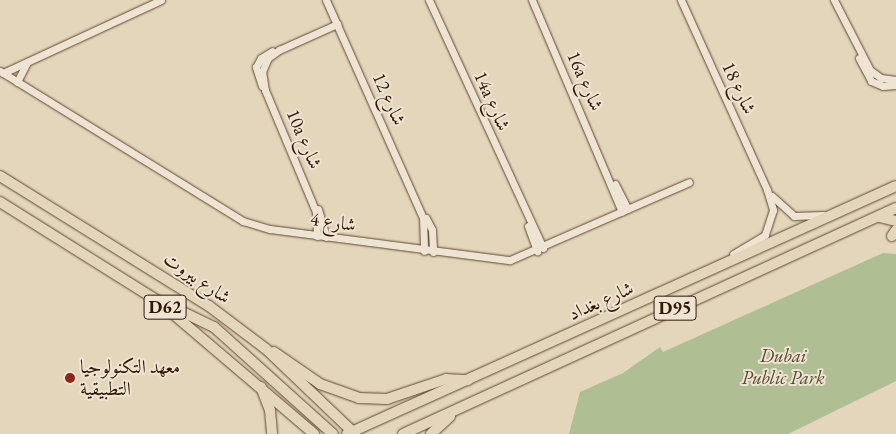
<!DOCTYPE html>
<meta charset="utf-8">
<style>
body{margin:0}
#map{position:relative;width:896px;height:434px;overflow:hidden;background:#e3d6bb;font-family:"EB Garamond",Amiri,serif}
div>[style]{position:absolute}
[style*='--x']{left:calc(var(--x)*1px);top:calc(var(--y)*1px);width:calc(var(--w)*1px);rotate:calc(var(--a)*1deg)}
.green>*{inset:0;background:#b0be93}
.roads{filter:drop-shadow(0 0 1px #60472f) drop-shadow(0 0 1px #60472f)}
.minor>*{height:7px;margin:-3.5px;padding:0 3.5px;transform-origin:3.5px;border-radius:3.5px;background:#ede4d3}
.primary>*{height:10px;margin:-5px;padding:0 5px;transform-origin:5px;border-radius:5px;background:#e3d6bb}
.dots>*{width:14px;height:14px;translate:-50% -50%;box-sizing:border-box;border:2px solid #ede4d3;border-radius:50%}
span{translate:-50% -50%;white-space:nowrap;text-align:center;line-height:1.15;-webkit-text-stroke:4px #ede4d3;paint-order:stroke}
.shield-label span{padding:1px 4px;background:#ede4d3;border:1px solid;border-radius:4px;-webkit-text-stroke-width:0}
.shield-label{font-size:18px;color:#341700;font-weight:700}
.street-label{font-size:19px;color:#341700}
.park-label{font-size:19px;color:#59492c;font-style:italic}
.poi-label{font-size:19px;color:#341700}
.left{translate:0 -50%;text-align:left}
</style>
<div id="map">
<div class="green">
<div style="clip-path:polygon(883px 253px,896px 254px,896px 381px,788px 434px,569px 434px,580px 392px,623px 373px,660px 347px,663px 352px)"></div>
</div>
<div class="roads">
<div class="minor">
<div style="--x:326;--y:0;--w:239;--a:66"></div>
<div style="--x:423;--y:218;--w:33;--a:88"></div>
<div style="--x:429;--y:0;--w:273;--a:65.3"></div>
<div style="--x:532;--y:0;--w:230;--a:67"></div>
<div style="--x:681;--y:0;--w:209;--a:65.6"></div>
<div style="--x:767;--y:190;--w:21;--a:73"></div>
<div style="--x:773;--y:210;--w:26;--a:108"></div>
<div style="--x:765;--y:235;--w:37;--a:149"></div>
<div style="--x:834;--y:0;--w:79;--a:62.8"></div>
<div style="--x:870;--y:70;--w:14;--a:36"></div>
<div style="--x:881;--y:78;--w:15;--a:8"></div>
<div style="--x:859;--y:58;--w:26;--a:62"></div>
<div style="--x:871;--y:81;--w:13;--a:23"></div>
<div style="--x:883;--y:86;--w:13;--a:-4"></div>
<div style="--x:0;--y:71;--w:286;--a:31.7"></div>
<div style="--x:243;--y:221;--w:28;--a:17"></div>
<div style="--x:270;--y:229;--w:242;--a:7.4"></div>
<div style="--x:510;--y:260;--w:195;--a:-23.5"></div>
<div style="--x:3;--y:73;--w:174;--a:-24.8"></div>
<div style="--x:17;--y:82;--w:22;--a:-63"></div>
<div style="--x:262;--y:86;--w:20;--a:-108"></div>
<div style="--x:256;--y:67;--w:10;--a:-61"></div>
<div style="--x:261;--y:58;--w:13;--a:-32"></div>
<div style="--x:615;--y:184;--w:28;--a:63"></div>
<div style="--x:772;--y:196;--w:30;--a:42"></div>
<div style="--x:794;--y:216;--w:29;--a:-2"></div>
<div style="--x:318;--y:209;--w:29;--a:74"></div>
<div style="--x:426;--y:218;--w:13;--a:63"></div>
<div style="--x:432;--y:230;--w:22;--a:87"></div>
<div style="--x:528;--y:226;--w:27;--a:70"></div>
<div style="--x:317;--y:236;--w:24;--a:-92"></div>
<div style="--x:316;--y:212;--w:132;--a:-112.7"></div>
<div style="--x:265;--y:90;--w:18;--a:-99"></div>
<div style="--x:262;--y:72;--w:15;--a:-67"></div>
<div style="--x:268;--y:58;--w:14;--a:-36"></div>
<div style="--x:279;--y:50;--w:64;--a:-24.1"></div>
</div>
<div class="primary">
<div style="--x:0;--y:176;--w:246;--a:31.9"></div>
<div style="--x:209;--y:306;--w:71;--a:37"></div>
<div style="--x:266;--y:349;--w:123;--a:43.7"></div>
<div style="--x:0;--y:202;--w:186;--a:32.1"></div>
<div style="--x:158;--y:301;--w:205;--a:40.4"></div>
<div style="--x:879;--y:217;--w:17;--a:13"></div>
<div style="--x:892;--y:236;--w:7;--a:-56"></div>
<div style="--x:166;--y:304;--w:53;--a:25.6"></div>
<div style="--x:214;--y:327;--w:160;--a:42"></div>
<div style="--x:274;--y:352;--w:56;--a:34.8"></div>
<div style="--x:320;--y:384;--w:41;--a:19.7"></div>
<div style="--x:359;--y:398;--w:28;--a:2"></div>
<div style="--x:387;--y:399;--w:62;--a:-18.7"></div>
<div style="--x:446;--y:379;--w:22;--a:3"></div>
<div style="--x:261;--y:387;--w:25;--a:69"></div>
<div style="--x:270;--y:410;--w:24;--a:85"></div>
<div style="--x:347;--y:434;--w:602;--a:-24.31"></div>
<div style="--x:403;--y:434;--w:542;--a:-24.63"></div>
<div style="--x:431;--y:434;--w:26;--a:-43"></div>
</div>
</div>
<div class="dots">
<div style="left:70px;top:378px;background:#8f2418"></div>
</div>
<div class="shield-label">
<span style="left:165px;top:307px">D62</span>
<span style="left:675px;top:308px">D95</span>
</div>
<div class="street-label">
<span style="left:585px;top:81px;rotate:66deg">16a شارع</span>
<span style="left:739px;top:88px;rotate:65deg">شارع 18</span>
<span style="left:389px;top:99px;rotate:66deg">شارع 12</span>
<span style="left:492px;top:101px;rotate:66deg">14a شارع</span>
<span style="left:304px;top:139px;rotate:67deg">10a شارع</span>
<span style="left:333px;top:222px;rotate:8deg">شارع 4</span>
<span style="left:197px;top:278px;rotate:34deg">شارع بيروت</span>
<span style="left:601px;top:301px;rotate:-24deg">شارع بغداد</span>
</div>
<div class="park-label">
<span style="left:783px;top:367px">Dubai<br>Public Park</span>
</div>
<div class="poi-label">
<span class="left" style="left:80px;top:378px">معهد التكنولوجيا<br>التطبيقية</span>
</div>
</div>
